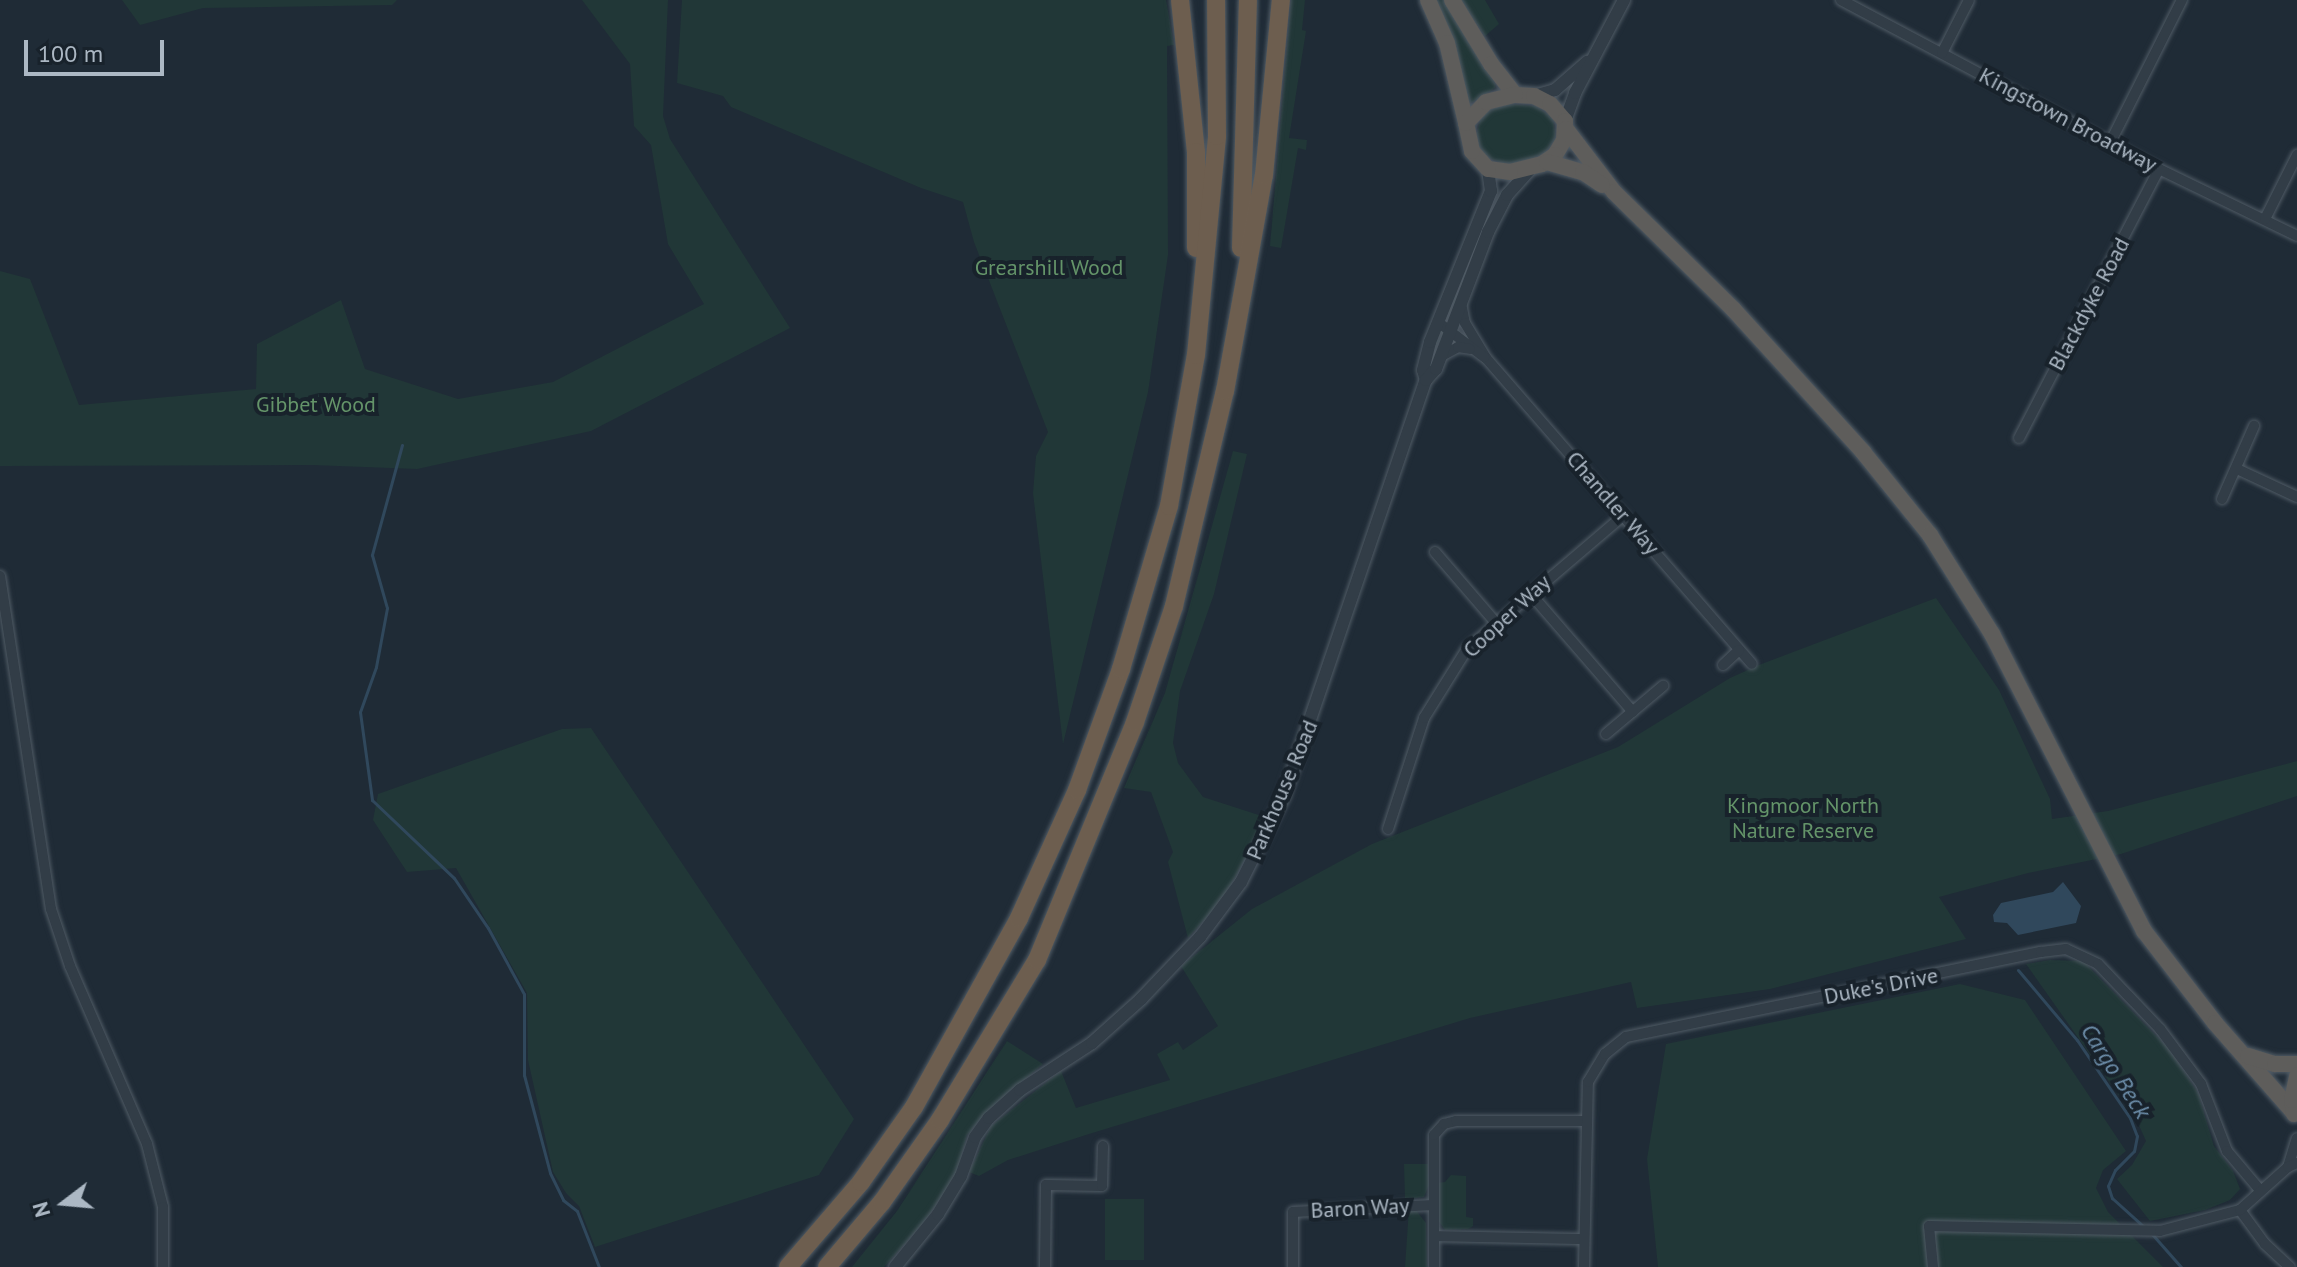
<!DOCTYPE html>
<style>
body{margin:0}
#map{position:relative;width:2297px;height:1267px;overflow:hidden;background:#1f2b36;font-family:"PT Sans",sans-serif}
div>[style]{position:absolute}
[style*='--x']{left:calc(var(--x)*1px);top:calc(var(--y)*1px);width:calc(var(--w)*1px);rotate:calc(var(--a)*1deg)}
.green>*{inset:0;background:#213737;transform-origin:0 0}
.water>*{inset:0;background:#30485c}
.stream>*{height:3px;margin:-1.5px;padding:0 1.5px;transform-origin:1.5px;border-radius:1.5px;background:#30485c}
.roads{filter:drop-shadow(0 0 2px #505b65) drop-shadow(0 0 2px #505b65)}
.minor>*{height:10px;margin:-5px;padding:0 5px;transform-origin:5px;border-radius:5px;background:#323d47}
.tertiary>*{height:12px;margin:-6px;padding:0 6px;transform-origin:6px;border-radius:6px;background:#323d47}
.trunk>*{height:16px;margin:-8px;padding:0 8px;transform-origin:8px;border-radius:8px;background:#5e5d5b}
.motorway>*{height:18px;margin:-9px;padding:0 9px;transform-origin:9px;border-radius:9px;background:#6d5e4f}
span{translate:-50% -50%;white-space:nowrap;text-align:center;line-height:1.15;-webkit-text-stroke:8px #18222b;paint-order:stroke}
.street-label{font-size:22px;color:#acb8c4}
.park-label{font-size:22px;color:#649469}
.water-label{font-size:24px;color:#6c8da9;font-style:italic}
.north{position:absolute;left:24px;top:1163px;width:80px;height:80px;-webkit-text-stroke:6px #18222b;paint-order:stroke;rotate:254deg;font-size:22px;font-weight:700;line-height:32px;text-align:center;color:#acb8c4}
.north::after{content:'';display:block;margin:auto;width:28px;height:36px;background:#acb8c4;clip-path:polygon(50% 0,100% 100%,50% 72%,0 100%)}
.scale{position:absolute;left:24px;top:40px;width:140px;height:36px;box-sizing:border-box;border:4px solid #acb8c4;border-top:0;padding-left:10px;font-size:24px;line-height:28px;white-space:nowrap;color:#acb8c4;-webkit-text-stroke:6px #18222b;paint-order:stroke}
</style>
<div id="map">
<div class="green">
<div style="clip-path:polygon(122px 0,397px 0,392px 5px,203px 8px,140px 25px)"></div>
<div style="clip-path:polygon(582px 0,668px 0,663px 116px,670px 139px,790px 328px,591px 431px,417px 469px,312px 465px,0 466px,0 271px,30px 279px,79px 405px,256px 389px,257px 344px,341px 300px,365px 369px,458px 399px,553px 382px,704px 304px,668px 244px,651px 145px,634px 126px,630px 64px)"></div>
<div style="clip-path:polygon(682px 0,1166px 0,1174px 45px,1167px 46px,1168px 255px,1148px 392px,1063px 744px,1033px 493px,1036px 456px,1048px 432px,974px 242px,963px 202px,921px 188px,731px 107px,723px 96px,677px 83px)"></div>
<div style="clip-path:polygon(1291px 0,1305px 0,1302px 30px,1306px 31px,1289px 138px,1307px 140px,1306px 150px,1298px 148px,1281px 248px,1270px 246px)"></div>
<div style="clip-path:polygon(1436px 0,1447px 0,1495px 84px,1495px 88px,1473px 102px,1468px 102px)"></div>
<div style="clip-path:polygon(1460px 0,1485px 0,1499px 24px,1485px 36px)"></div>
<div style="clip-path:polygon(1506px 104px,1536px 106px,1553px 118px,1556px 140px,1543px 155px,1509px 165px,1488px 158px,1480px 149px,1476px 137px,1481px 116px,1488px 109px)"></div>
<div style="clip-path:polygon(1233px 451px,1247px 454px,1214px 594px,1180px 691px,1173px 743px,1178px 763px,1203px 797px,1268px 818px,1223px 899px,1188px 938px,1168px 862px,1173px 852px,1151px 792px,1124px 788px,1165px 693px)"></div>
<div style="clip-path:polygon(1936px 598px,1999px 690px,2050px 799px,2052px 819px,2108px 811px,2297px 761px,2297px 796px,2121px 854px,2028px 873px,1939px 897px,1966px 939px,1770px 989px,1637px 1008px,1631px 982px,1470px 1018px,1089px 1134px,1008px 1160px,979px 1176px,969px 1172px,991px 1126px,1061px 1071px,1076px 1108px,1170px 1080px,1157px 1054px,1178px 1042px,1183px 1050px,1218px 1026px,1181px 966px,1252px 909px,1372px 844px,1618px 747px,1730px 678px,1759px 665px)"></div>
<div style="clip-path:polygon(591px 728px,854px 1119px,819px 1175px,595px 1247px,579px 1206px,566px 1193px,553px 1172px,528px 1060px,527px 993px,456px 868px,407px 872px,373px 820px,378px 794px,562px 729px)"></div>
<div style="clip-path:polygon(2050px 960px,2083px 961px,2169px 1049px,2198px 1093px,2214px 1146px,2233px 1171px,2240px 1189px,2230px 1200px,2205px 1210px,2150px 1221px,2117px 1179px,2132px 1165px,2146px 1141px,2137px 1121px,2026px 964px)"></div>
<div style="clip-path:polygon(1960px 984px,2025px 1000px,2126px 1151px,2103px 1170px,2096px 1188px,2108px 1212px,2163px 1267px,1658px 1267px,1647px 1159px,1666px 1044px)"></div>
<div style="clip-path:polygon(1007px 1041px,1043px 1064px,988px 1111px,967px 1135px,957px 1173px,926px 1220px,884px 1267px,852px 1267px,897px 1211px)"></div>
<div style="clip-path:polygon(1404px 1164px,1428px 1164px,1429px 1185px,1424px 1197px,1405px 1199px)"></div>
<div style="clip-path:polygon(1451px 1175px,1466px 1176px,1466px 1217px,1473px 1218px,1473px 1226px,1468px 1229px,1445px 1230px,1437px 1219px,1436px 1183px,1445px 1182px)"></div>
<div style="left:1105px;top:1199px;width:39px;height:61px"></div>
<div style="clip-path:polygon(1409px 1208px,1415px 1209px,1426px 1223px,1427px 1267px,1405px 1267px)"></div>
</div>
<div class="water">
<div style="clip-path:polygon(2063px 882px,2081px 906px,2076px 923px,2018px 935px,2007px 923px,1994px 922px,1993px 915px,2001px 903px,2053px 892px)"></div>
</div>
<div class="stream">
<div style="--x:402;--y:445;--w:114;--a:105.3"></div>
<div style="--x:372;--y:555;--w:55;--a:74.2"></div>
<div style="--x:387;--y:608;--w:60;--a:100.6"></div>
<div style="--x:376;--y:667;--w:48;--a:109.6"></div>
<div style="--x:360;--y:712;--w:89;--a:82.2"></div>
<div style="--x:372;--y:800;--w:113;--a:43.6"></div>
<div style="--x:454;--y:878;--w:60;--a:55.8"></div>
<div style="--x:488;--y:928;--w:75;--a:61.4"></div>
<div style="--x:524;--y:994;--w:81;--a:90"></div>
<div style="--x:524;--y:1075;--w:101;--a:75.1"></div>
<div style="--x:550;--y:1173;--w:30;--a:64"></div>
<div style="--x:563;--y:1200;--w:18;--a:38"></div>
<div style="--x:577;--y:1211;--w:60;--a:68.6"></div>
<div style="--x:2018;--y:970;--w:92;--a:49.9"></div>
<div style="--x:2077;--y:1040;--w:94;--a:55.8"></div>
<div style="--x:2130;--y:1118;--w:19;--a:69"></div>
<div style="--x:2137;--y:1136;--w:15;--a:101"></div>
<div style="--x:2134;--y:1151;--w:27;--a:135"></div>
<div style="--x:2115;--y:1170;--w:17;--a:114"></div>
<div style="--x:2108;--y:1186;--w:13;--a:72"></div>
<div style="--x:2112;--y:1198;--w:42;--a:42.1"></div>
<div style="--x:2152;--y:1234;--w:44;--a:48.7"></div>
</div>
<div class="roads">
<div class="minor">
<div style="--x:1841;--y:0;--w:360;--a:28"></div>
<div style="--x:2159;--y:169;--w:153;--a:25.9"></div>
<div style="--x:1942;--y:53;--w:59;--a:-63"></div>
<div style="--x:2111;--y:141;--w:158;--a:-63.3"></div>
<div style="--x:2265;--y:219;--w:72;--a:-63.4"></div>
<div style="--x:1461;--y:303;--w:20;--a:79"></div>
<div style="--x:1465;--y:323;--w:41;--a:59"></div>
<div style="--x:1486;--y:358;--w:405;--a:49"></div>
<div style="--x:1438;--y:322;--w:58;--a:37.3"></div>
<div style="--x:1440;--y:357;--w:21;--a:-29"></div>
<div style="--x:1458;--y:347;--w:12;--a:9"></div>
<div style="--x:2019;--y:438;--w:303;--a:-62.5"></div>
<div style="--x:2237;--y:469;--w:66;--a:25"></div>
<div style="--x:2222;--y:499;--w:80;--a:-66.3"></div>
<div style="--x:1435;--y:552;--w:94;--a:49.3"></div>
<div style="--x:0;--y:576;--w:337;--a:81.3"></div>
<div style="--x:51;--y:909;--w:60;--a:71.6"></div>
<div style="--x:70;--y:966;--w:194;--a:66.6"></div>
<div style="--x:147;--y:1144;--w:65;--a:75.7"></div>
<div style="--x:163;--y:1207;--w:60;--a:90"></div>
<div style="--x:1530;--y:593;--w:157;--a:49.1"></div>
<div style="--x:1723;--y:665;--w:22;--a:-43"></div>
<div style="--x:1606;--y:734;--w:75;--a:-40.1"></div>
<div style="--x:1388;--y:829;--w:117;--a:-72"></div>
<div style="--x:1424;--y:718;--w:81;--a:-58.1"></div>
<div style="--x:1467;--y:649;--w:206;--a:-40.5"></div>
<div style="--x:2288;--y:1167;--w:30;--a:-73"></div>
<div style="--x:2240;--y:1210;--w:42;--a:53.7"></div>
<div style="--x:2265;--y:1244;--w:34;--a:43"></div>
<div style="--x:1435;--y:1236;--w:149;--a:1.2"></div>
<div style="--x:1045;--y:1267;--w:82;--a:-89.3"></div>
<div style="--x:1046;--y:1185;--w:56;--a:1"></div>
<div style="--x:1102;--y:1186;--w:40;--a:-88.6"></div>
<div style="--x:1293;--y:1267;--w:55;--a:-90"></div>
<div style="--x:1293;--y:1212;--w:141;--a:-2.8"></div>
<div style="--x:1434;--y:1267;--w:132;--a:-90"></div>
<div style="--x:1434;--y:1135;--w:15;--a:-48"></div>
<div style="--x:1444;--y:1124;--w:12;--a:-14"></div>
<div style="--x:1456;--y:1121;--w:128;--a:0"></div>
<div style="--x:1584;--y:1267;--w:185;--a:-88.8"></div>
<div style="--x:1588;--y:1082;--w:33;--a:-59"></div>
<div style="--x:1605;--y:1054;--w:27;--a:-39"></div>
<div style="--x:1626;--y:1037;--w:424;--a:-11.6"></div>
<div style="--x:2041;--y:952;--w:25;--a:-7"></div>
<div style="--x:2066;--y:949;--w:35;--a:25"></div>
<div style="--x:2098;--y:964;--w:90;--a:46.4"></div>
<div style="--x:2160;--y:1029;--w:69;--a:53.3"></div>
<div style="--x:2201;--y:1084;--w:72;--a:68.8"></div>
<div style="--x:2227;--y:1151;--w:51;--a:49.8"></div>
<div style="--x:1933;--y:1267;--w:41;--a:-95.6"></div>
<div style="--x:1929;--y:1226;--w:231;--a:1.2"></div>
<div style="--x:2160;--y:1231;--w:83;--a:-14.7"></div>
<div style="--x:2240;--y:1210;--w:64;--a:-41.9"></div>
<div style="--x:2288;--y:1167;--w:10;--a:-24"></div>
</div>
<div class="tertiary">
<div style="--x:1534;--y:96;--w:22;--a:-16"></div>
<div style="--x:1555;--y:90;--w:43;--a:-41.2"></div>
<div style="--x:1565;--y:121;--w:30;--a:-70"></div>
<div style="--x:1575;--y:93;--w:105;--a:-62.2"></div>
<div style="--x:1426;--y:380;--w:10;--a:-107"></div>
<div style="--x:1423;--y:370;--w:29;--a:-76"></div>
<div style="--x:1430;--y:342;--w:163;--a:-68"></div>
<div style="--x:1491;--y:191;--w:22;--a:-98"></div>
<div style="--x:895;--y:1267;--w:68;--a:-50.9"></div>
<div style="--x:938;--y:1214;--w:44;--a:-58.8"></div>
<div style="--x:961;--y:1176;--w:41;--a:-70.3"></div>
<div style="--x:975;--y:1137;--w:24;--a:-54"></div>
<div style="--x:989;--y:1118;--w:42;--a:-42.1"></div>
<div style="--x:1020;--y:1090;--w:86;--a:-33.1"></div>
<div style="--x:1092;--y:1043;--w:66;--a:-41.9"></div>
<div style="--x:1141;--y:999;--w:86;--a:-46.4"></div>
<div style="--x:1200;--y:937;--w:69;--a:-53.3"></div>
<div style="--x:1241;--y:882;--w:96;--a:-63.4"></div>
<div style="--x:1284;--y:796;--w:440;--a:-71.2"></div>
<div style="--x:1426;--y:380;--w:15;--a:-48"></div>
<div style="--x:1436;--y:369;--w:147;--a:-69.2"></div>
<div style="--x:1488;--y:232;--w:42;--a:-62.8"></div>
<div style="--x:1507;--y:195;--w:36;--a:-48"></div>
</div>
<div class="trunk">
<div style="--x:1428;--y:0;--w:47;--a:66.2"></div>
<div style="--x:1447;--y:43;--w:82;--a:76.6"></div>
<div style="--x:1452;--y:0;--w:75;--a:58.6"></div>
<div style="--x:1491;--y:64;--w:39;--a:52"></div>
<div style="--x:1515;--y:95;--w:19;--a:3"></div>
<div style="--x:1534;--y:96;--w:18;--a:27"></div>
<div style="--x:1550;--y:104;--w:23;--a:49"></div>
<div style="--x:1565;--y:121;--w:19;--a:93"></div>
<div style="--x:1564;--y:140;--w:17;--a:121"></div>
<div style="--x:1555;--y:155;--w:16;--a:145"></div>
<div style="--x:1542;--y:164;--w:33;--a:166"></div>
<div style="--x:1510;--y:172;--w:22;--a:-172"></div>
<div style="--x:1488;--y:169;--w:24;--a:-132"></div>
<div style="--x:1472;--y:151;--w:29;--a:-102"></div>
<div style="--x:1466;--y:123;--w:29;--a:-46"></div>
<div style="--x:1486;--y:102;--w:30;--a:-14"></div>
<div style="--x:1566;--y:129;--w:79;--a:52.7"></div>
<div style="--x:1614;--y:192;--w:168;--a:44.5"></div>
<div style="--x:1734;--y:310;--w:192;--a:47.7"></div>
<div style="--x:1863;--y:452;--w:107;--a:51.1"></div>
<div style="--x:1930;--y:535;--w:117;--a:57.9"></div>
<div style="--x:1992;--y:634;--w:334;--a:62.9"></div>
<div style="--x:2144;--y:931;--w:116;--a:52.3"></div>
<div style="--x:2215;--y:1023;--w:120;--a:48.7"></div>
<div style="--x:1547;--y:162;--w:37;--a:16"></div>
<div style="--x:1583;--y:172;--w:23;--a:34"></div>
<div style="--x:2248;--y:1056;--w:28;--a:17"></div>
<div style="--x:2275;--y:1064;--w:22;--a:0"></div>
<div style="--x:2294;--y:1114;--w:14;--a:-98"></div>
<div style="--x:2292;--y:1100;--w:25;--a:-78"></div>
</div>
<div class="motorway">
<div style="--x:1180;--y:0;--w:153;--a:84"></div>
<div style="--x:1196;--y:152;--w:96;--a:90"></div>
<div style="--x:1241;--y:248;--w:248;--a:-88.4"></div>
<div style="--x:788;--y:1267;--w:112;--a:-49.3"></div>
<div style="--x:861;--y:1182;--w:92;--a:-54.8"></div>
<div style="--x:914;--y:1107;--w:216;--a:-60.9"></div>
<div style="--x:1019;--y:918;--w:141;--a:-65.6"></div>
<div style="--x:1077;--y:790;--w:129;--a:-70"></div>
<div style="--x:1121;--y:669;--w:170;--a:-73.6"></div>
<div style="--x:1169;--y:506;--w:153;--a:-79.9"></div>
<div style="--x:1196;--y:355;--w:220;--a:-84.5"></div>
<div style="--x:1217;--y:136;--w:136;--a:-90.4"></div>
<div style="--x:827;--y:1267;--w:85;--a:-49.8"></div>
<div style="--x:882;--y:1202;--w:100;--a:-54.7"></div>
<div style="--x:940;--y:1120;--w:187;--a:-58.8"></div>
<div style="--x:1037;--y:960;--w:257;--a:-67.6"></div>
<div style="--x:1135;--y:722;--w:122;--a:-71.4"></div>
<div style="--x:1174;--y:606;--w:221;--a:-76.7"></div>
<div style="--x:1225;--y:391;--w:219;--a:-79.8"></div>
<div style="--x:1264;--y:175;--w:176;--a:-84.5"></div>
</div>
</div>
<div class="street-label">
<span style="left:2068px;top:120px;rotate:28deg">Kingstown Broadway</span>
<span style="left:2089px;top:304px;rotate:-62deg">Blackdyke Road</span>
<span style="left:1613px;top:503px;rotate:49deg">Chandler Way</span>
<span style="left:1507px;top:616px;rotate:-43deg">Cooper Way</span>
<span style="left:1282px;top:790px;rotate:-67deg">Parkhouse Road</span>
<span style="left:1881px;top:986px;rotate:-11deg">Duke's Drive</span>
<span style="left:1360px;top:1208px;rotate:-3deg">Baron Way</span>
</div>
<div class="park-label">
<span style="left:1049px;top:268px">Grearshill Wood</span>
<span style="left:316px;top:405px">Gibbet Wood</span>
<span style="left:1803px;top:818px">Kingmoor North<br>Nature Reserve</span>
</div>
<div class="water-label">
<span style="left:2116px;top:1071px;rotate:57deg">Cargo Beck</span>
</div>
<div class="north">N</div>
<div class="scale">100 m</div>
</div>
